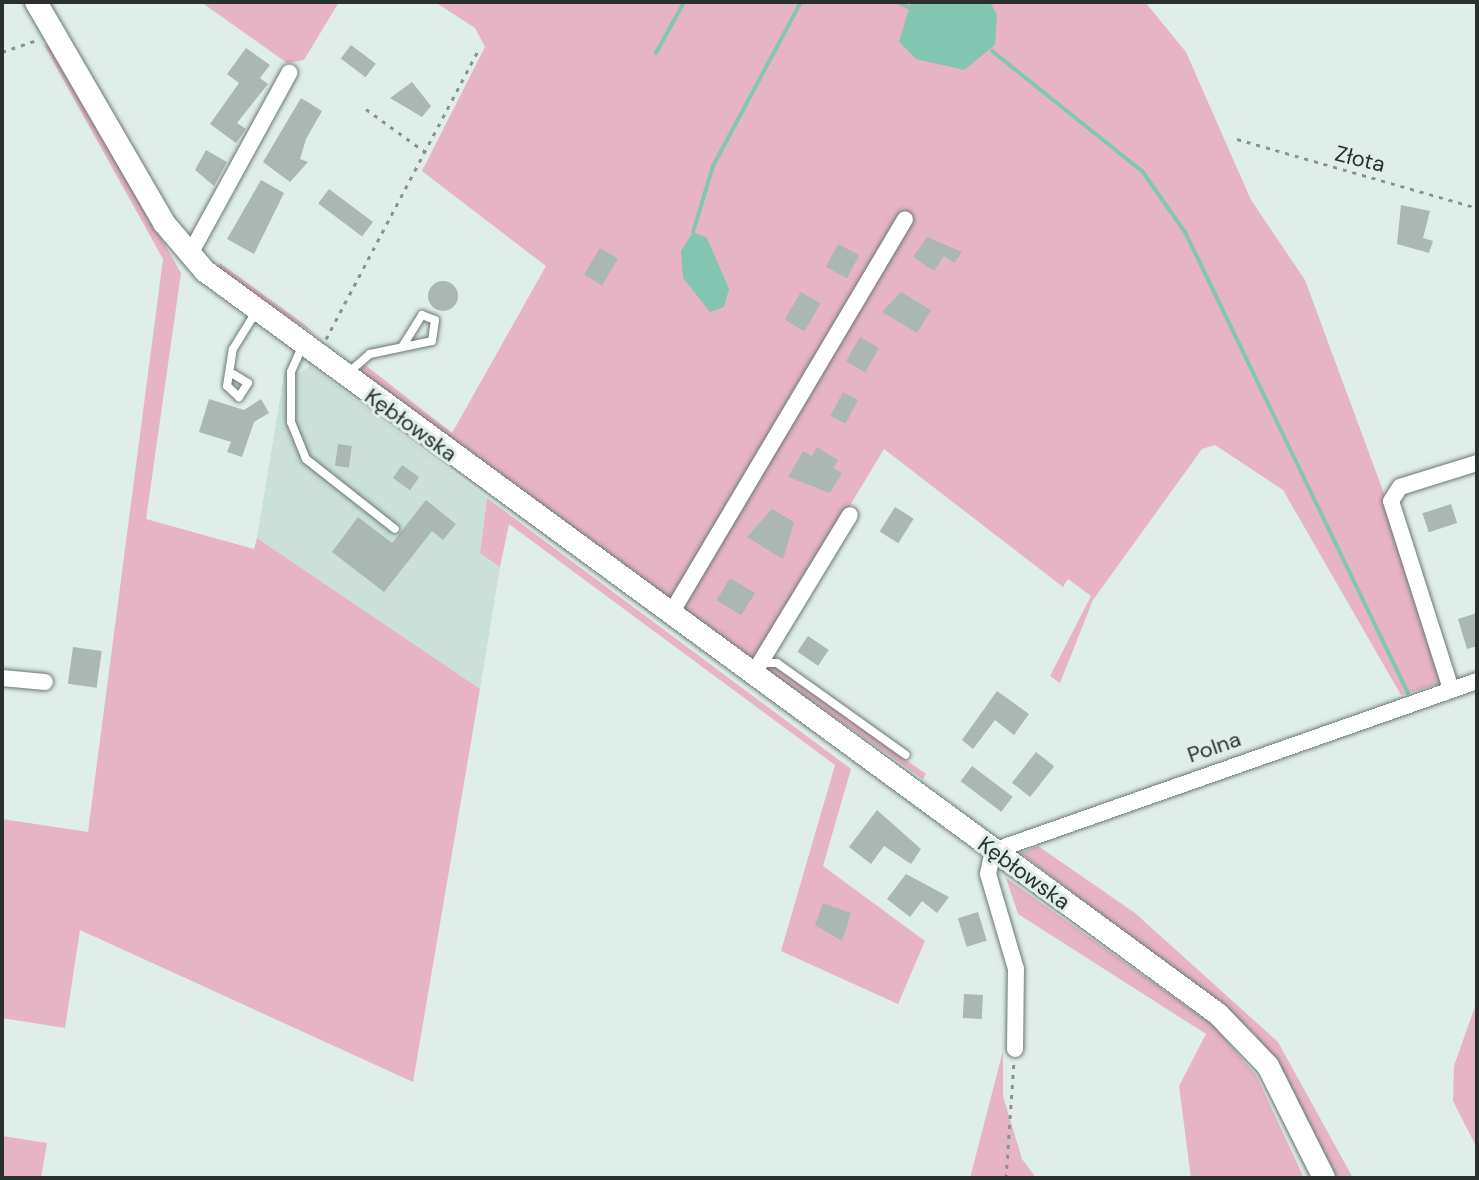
<!DOCTYPE html>
<meta charset="utf-8">
<style>
body{margin:0}
#map{position:relative;width:1479px;height:1180px;overflow:hidden;background:#dfeee8;font-family:"DM Sans",sans-serif}
div>[style]{position:absolute}
[style*='--x']{left:calc(var(--x)*1px);top:calc(var(--y)*1px);width:calc(var(--w)*1px);rotate:calc(var(--a)*1deg)}
.built>*{inset:0;background:#cbe0d9}
.green>*{inset:0;background:#e6b4c4}
.water>*{inset:0;background:#82c6b1}
.stream>*{height:4px;margin:-2px;padding:0 2px;transform-origin:2px;border-radius:2px;background:#82c6b1}
.building>*{inset:0;background:#aab7b2;transform-origin:0 0}
.round{border-radius:50%}
.path>*{height:3px;margin-top:-1.5px;transform-origin:0;background:repeating-linear-gradient(90deg,#88928e 0 4px,transparent 0 10px)}
.roads{filter:drop-shadow(0 0 2px #6b7773) drop-shadow(0 0 2px #6b7773)}
.lane>*{height:8px;margin:-4px;padding:0 4px;transform-origin:4px;border-radius:4px;background:#fff}
.street>*{height:16px;margin:-8px;padding:0 8px;transform-origin:8px;border-radius:8px;background:#fff}
.secondary>*{height:22px;margin:-11px;padding:0 11px;transform-origin:11px;border-radius:11px;background:#fff}
span{translate:-50% -50%;white-space:nowrap;text-align:center;line-height:1.15;-webkit-text-stroke:6px #dfeee8;paint-order:stroke}
.street-label{font-size:22px;color:#2a302e}
.frame{position:absolute;inset:0;border:4px solid #2a302e;pointer-events:none}
</style>
<div id="map">
<div class="built">
<div style="clip-path:polygon(310px 366px,487px 498px,480px 552px,500px 567px,480px 689px,257px 538px,285px 369px,299px 374px)"></div>
</div>
<div class="green">
<div style="clip-path:polygon(201px 2px,339px 2px,304px 60px,287px 63px)"></div>
<div style="clip-path:polygon(435px 2px,1145px 2px,1186px 52px,1251px 200px,1305px 280px,1453px 680px,1401px 695px,1283px 490px,1215px 445px,1202px 449px,1093px 600px,1060px 683px,1050px 676px,1091px 596px,1068px 579px,1063px 587px,884px 449px,755px 663px,357px 375px,364px 364px,452px 433px,546px 266px,422px 171px,485px 47px,475px 28px)"></div>
<div style="clip-path:polygon(44px 45px,53px 47px,181px 273px,146px 519px,254px 549px,257px 538px,480px 689px,413px 1082px,80px 930px,65px 1028px,2px 1018px,2px 819px,88px 832px,163px 259px)"></div>
<div style="clip-path:polygon(220px 263px,304px 324px,315px 334px,215px 271px)"></div>
<div style="clip-path:polygon(487px 498px,851px 769px,823px 866px,925px 941px,898px 1004px,781px 951px,835px 765px,509px 524px,500px 567px,480px 553px)"></div>
<div style="clip-path:polygon(772px 665px,926px 774px,923px 779px,766px 669px)"></div>
<div style="clip-path:polygon(1038px 846px,1135px 913px,1278px 1042px,1353px 1178px,1338px 1178px,1254px 1033px,1021px 853px)"></div>
<div style="clip-path:polygon(1006px 878px,1214px 1026px,1256px 1075px,1304px 1178px,1191px 1178px,1179px 1086px,1206px 1034px,1018px 914px)"></div>
<div style="clip-path:polygon(1477px 1001px,1477px 1148px,1453px 1101px,1454px 1066px)"></div>
<div style="clip-path:polygon(1003px 1051px,1003px 1096px,1022px 1159px,1036px 1178px,970px 1178px)"></div>
<div style="clip-path:polygon(2px 1136px,47px 1143px,41px 1178px,2px 1178px)"></div>
</div>
<div class="water">
<div style="clip-path:polygon(911px 2px,990px 2px,997px 15px,995px 45px,964px 70px,916px 59px,899px 42px)"></div>
<div style="clip-path:polygon(693px 232px,707px 238px,729px 289px,724px 307px,710px 312px,683px 278px,681px 251px)"></div>
</div>
<div class="stream">
<div style="--x:898;--y:2;--w:11;--a:27"></div>
<div style="--x:992;--y:51;--w:192;--a:38.7"></div>
<div style="--x:1142;--y:171;--w:75;--a:54.8"></div>
<div style="--x:1185;--y:232;--w:512;--a:64.19"></div>
<div style="--x:656;--y:53;--w:58;--a:-61.2"></div>
<div style="--x:693;--y:232;--w:69;--a:-73.1"></div>
<div style="--x:713;--y:166;--w:186;--a:-61.8"></div>
</div>
<div class="building">
<div style="left:351px;top:45px;width:31px;height:17px;rotate:37deg"></div>
<div style="clip-path:polygon(246px 48px,270px 65px,260px 78px,268px 84px,237px 123px,246px 129px,236px 143px,210px 124px,239px 83px,227px 74px)"></div>
<div style="clip-path:polygon(412px 82px,431px 106px,422px 117px,390px 98px)"></div>
<div style="clip-path:polygon(301px 98px,322px 111px,306px 139px,300px 159px,308px 162px,290px 182px,263px 162px)"></div>
<div style="clip-path:polygon(206px 150px,227px 162px,214px 186px,195px 170px)"></div>
<div style="clip-path:polygon(261px 180px,284px 193px,254px 254px,227px 239px)"></div>
<div style="left:329px;top:189px;width:55px;height:18px;rotate:37deg"></div>
<div style="clip-path:polygon(1401px 205px,1430px 211px,1423px 238px,1433px 241px,1429px 253px,1397px 244px)"></div>
<div style="clip-path:polygon(927px 237px,962px 252px,954px 263px,944px 256px,934px 271px,913px 257px)"></div>
<div style="left:838px;top:244px;width:24px;height:26px;rotate:28deg"></div>
<div style="left:600px;top:248px;width:21px;height:31px;rotate:31deg"></div>
<div class="round" style="left:428px;top:281px;width:30px;height:30px"></div>
<div style="left:801px;top:292px;width:23px;height:32px;rotate:31deg"></div>
<div style="clip-path:polygon(901px 292px,931px 310px,917px 333px,882px 312px)"></div>
<div style="left:860px;top:337px;width:22px;height:28px;rotate:30deg"></div>
<div style="left:843px;top:392px;width:17px;height:27px;rotate:28deg"></div>
<div style="clip-path:polygon(209px 399px,244px 410px,261px 399px,269px 413px,254px 422px,242px 457px,227px 452px,231px 442px,199px 432px)"></div>
<div style="left:338px;top:444px;width:14px;height:22px;rotate:8deg"></div>
<div style="clip-path:polygon(817px 447px,838px 460px,833px 468px,842px 473px,830px 493px,788px 477px,803px 451px,812px 456px)"></div>
<div style="left:402px;top:465px;width:21px;height:16px;rotate:35deg"></div>
<div style="clip-path:polygon(426px 500px,456px 524px,443px 540px,432px 531px,384px 592px,332px 552px,358px 517px,392px 543px)"></div>
<div style="left:1451px;top:504px;width:20px;height:30px;rotate:72deg"></div>
<div style="left:895px;top:507px;width:22px;height:29px;rotate:32deg"></div>
<div style="clip-path:polygon(772px 509px,794px 522px,783px 559px,747px 537px)"></div>
<div style="left:730px;top:578px;width:29px;height:26px;rotate:31deg"></div>
<div style="clip-path:polygon(1477px 613px,1477px 646px,1467px 649px,1458px 619px)"></div>
<div style="left:808px;top:636px;width:25px;height:19px;rotate:34deg"></div>
<div style="left:73px;top:647px;width:29px;height:37px;rotate:8deg"></div>
<div style="clip-path:polygon(997px 691px,1029px 714px,1014px 735px,995px 720px,973px 749px,962px 740px)"></div>
<div style="left:1036px;top:752px;width:23px;height:39px;rotate:38deg"></div>
<div style="left:972px;top:766px;width:51px;height:19px;rotate:37deg"></div>
<div style="clip-path:polygon(877px 810px,921px 849px,911px 864px,884px 846px,871px 864px,849px 847px)"></div>
<div style="clip-path:polygon(906px 874px,949px 897px,937px 913px,922px 901px,910px 917px,887px 899px)"></div>
<div style="clip-path:polygon(823px 903px,851px 913px,842px 941px,815px 925px)"></div>
<div style="left:978px;top:912px;width:30px;height:21px;rotate:73deg"></div>
<div style="left:964px;top:994px;width:19px;height:24px;rotate:3deg"></div>
</div>
<div class="path">
<div style="--x:2;--y:52;--w:39;--a:-19"></div>
<div style="--x:366;--y:109;--w:72;--a:35.9"></div>
<div style="--x:1237;--y:139;--w:250;--a:16"></div>
<div style="--x:326;--y:339;--w:328;--a:-62.2"></div>
<div style="--x:1006;--y:1178;--w:116;--a:-86.1"></div>
</div>
<div class="roads">
<div class="lane">
<div style="--x:302;--y:347;--w:27;--a:114"></div>
<div style="--x:291;--y:372;--w:50;--a:90"></div>
<div style="--x:291;--y:422;--w:40;--a:68"></div>
<div style="--x:306;--y:459;--w:113;--a:38.2"></div>
<div style="--x:348;--y:373;--w:29;--a:-41"></div>
<div style="--x:370;--y:354;--w:63;--a:-11.8"></div>
<div style="--x:432;--y:341;--w:21;--a:-82"></div>
<div style="--x:435;--y:320;--w:14;--a:-159"></div>
<div style="--x:422;--y:315;--w:36;--a:122"></div>
<div style="--x:233;--y:374;--w:17;--a:31"></div>
<div style="--x:248;--y:383;--w:17;--a:123"></div>
<div style="--x:239;--y:397;--w:16;--a:-137"></div>
<div style="--x:227;--y:386;--w:37;--a:-81"></div>
<div style="--x:233;--y:349;--w:44;--a:-58.1"></div>
<div style="--x:762;--y:663;--w:15;--a:0"></div>
<div style="--x:777;--y:663;--w:158;--a:35.5"></div>
</div>
<div class="street">
<div style="--x:189;--y:256;--w:209;--a:-61.3"></div>
<div style="--x:670;--y:615;--w:460;--a:-59.3"></div>
<div style="--x:760;--y:663;--w:173;--a:-58.7"></div>
<div style="--x:2;--y:678;--w:43;--a:5.3"></div>
<div style="--x:1451;--y:689;--w:197;--a:-107.7"></div>
<div style="--x:1391;--y:501;--w:17;--a:-57"></div>
<div style="--x:1400;--y:487;--w:81;--a:-17.3"></div>
<div style="--x:1015;--y:1049;--w:80;--a:-89.3"></div>
<div style="--x:1016;--y:969;--w:99;--a:-106.4"></div>
<div style="--x:988;--y:874;--w:24;--a:-78"></div>
<div style="--x:993;--y:851;--w:513;--a:-19.35"></div>
</div>
<div class="secondary">
<div style="--x:36;--y:2;--w:255;--a:59.9"></div>
<div style="--x:164;--y:223;--w:63;--a:49.5"></div>
<div style="--x:205;--y:271;--w:1256;--a:36.26"></div>
<div style="--x:1218;--y:1014;--w:72;--a:46.1"></div>
<div style="--x:1268;--y:1066;--w:125;--a:63.4"></div>
</div>
</div>
<div class="street-label">
<span style="left:1360px;top:159px;rotate:14deg">Złota</span>
<span style="left:411px;top:425px;rotate:36deg">Kębłowska</span>
<span style="left:1214px;top:747px;rotate:-19deg">Polna</span>
<span style="left:1024px;top:873px;rotate:36deg">Kębłowska</span>
</div>
<div class="frame"></div>
</div>
